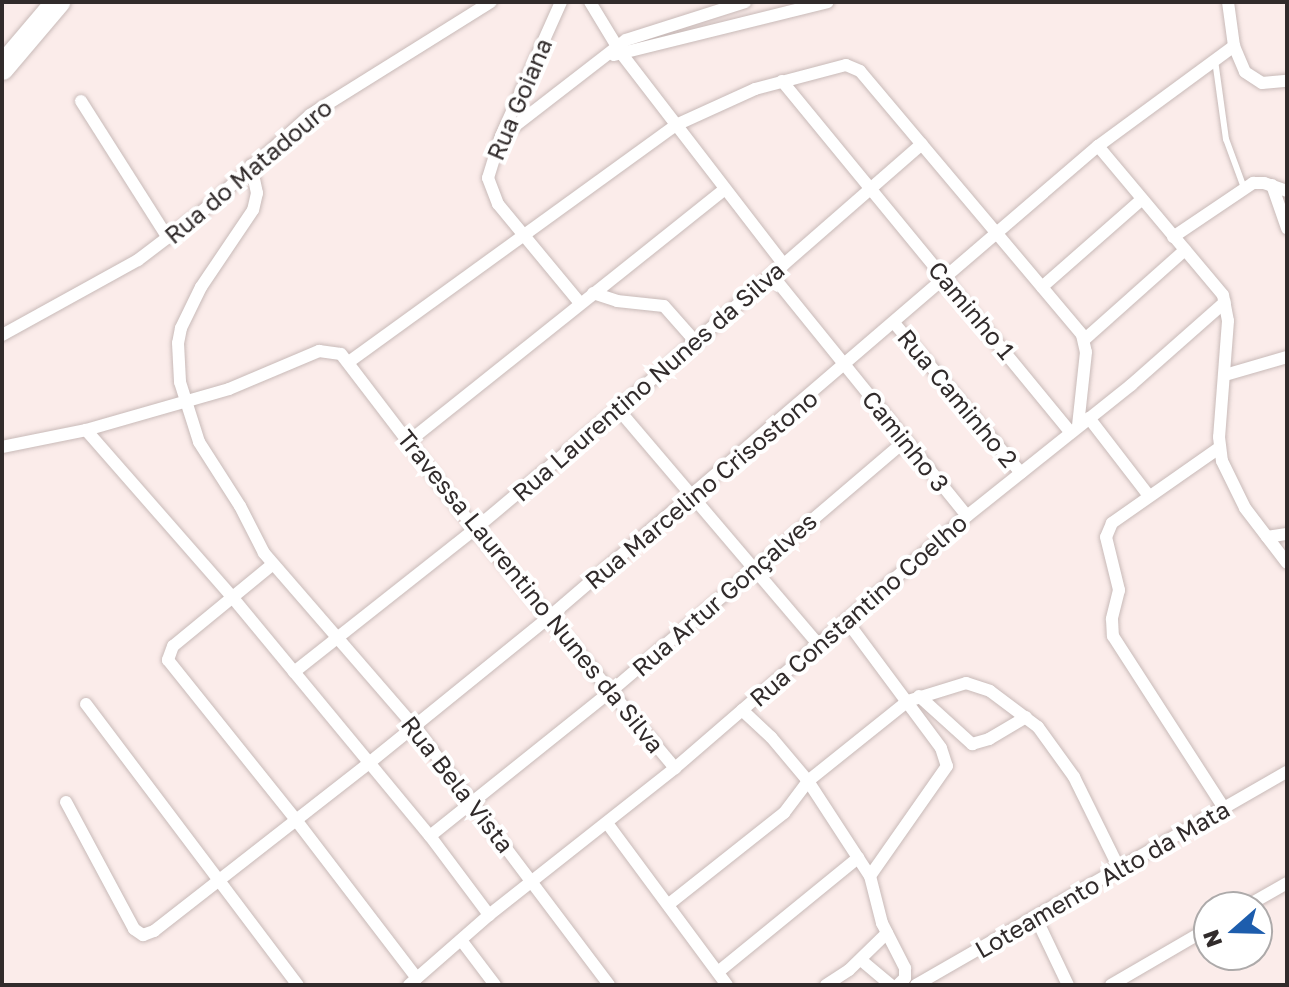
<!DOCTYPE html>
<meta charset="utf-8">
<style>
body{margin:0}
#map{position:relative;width:1289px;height:987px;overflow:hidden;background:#fbecea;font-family:"Golos Text",sans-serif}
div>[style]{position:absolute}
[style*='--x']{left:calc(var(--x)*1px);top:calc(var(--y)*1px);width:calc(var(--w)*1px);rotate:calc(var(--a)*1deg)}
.roads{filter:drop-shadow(0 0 2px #c8bab8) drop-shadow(0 0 2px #c8bab8)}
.lane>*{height:6px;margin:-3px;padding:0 3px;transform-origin:3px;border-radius:3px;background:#fff}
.street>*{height:12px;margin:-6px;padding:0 6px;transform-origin:6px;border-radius:6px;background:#fff}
.highway>*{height:24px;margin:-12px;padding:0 12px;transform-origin:12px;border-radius:12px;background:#fff}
span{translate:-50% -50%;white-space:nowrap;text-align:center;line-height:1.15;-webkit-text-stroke:8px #fff;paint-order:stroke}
.street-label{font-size:24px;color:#312b2b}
.frame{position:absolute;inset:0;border:4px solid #312b2b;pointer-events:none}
.north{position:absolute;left:1193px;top:891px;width:80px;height:80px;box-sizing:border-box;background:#fff;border:2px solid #adaaaa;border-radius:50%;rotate:250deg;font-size:22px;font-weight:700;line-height:32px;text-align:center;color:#312b2b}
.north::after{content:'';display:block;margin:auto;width:28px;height:36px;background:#1d5dad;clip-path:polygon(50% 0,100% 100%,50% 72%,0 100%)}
</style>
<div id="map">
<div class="roads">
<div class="lane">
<div style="--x:1215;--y:60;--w:80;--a:82.1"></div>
<div style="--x:1226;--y:139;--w:52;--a:69.8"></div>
</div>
<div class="street">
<div style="--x:561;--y:2;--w:147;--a:114.1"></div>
<div style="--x:501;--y:136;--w:44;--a:107.2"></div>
<div style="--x:488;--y:178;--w:28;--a:69"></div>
<div style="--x:498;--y:204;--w:129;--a:50.4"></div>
<div style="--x:590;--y:2;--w:60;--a:58.7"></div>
<div style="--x:621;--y:53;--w:267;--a:52.4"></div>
<div style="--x:1228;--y:2;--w:44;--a:82.2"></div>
<div style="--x:1234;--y:46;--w:28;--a:67"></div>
<div style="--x:1245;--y:72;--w:20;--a:33"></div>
<div style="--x:1262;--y:83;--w:25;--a:-5"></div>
<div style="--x:614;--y:55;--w:220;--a:-13.9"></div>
<div style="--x:782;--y:81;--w:454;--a:50.6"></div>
<div style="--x:81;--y:101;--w:162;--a:57.6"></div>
<div style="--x:503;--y:135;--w:155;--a:-37.7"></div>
<div style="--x:626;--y:40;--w:125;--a:-17.7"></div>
<div style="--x:1098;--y:146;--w:194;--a:50"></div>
<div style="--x:1223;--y:295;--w:26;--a:79"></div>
<div style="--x:1228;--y:321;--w:116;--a:94.4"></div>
<div style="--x:1219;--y:437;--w:24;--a:83"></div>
<div style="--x:1222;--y:461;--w:52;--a:63.9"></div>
<div style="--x:1245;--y:508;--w:69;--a:52.6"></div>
<div style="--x:251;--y:165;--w:29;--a:78"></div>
<div style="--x:257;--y:193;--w:17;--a:103"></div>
<div style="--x:253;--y:210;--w:93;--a:124"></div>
<div style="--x:201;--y:287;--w:46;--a:116"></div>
<div style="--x:181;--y:328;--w:15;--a:101"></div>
<div style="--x:178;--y:343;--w:39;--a:87"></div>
<div style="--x:180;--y:382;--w:63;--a:72.4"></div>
<div style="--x:199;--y:442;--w:76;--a:57.4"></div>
<div style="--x:240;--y:506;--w:53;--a:62.9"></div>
<div style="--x:264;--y:553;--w:229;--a:49.1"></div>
<div style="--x:414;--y:726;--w:324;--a:53"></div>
<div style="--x:1272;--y:185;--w:46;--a:70.8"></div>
<div style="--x:1173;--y:237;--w:97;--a:-34"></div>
<div style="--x:1253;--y:183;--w:11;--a:0"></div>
<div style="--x:1264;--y:183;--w:24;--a:19"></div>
<div style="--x:772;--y:275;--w:310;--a:51"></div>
<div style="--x:1042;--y:287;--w:133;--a:-41.3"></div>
<div style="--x:593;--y:293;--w:25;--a:18"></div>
<div style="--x:617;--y:301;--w:47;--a:6.1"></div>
<div style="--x:664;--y:306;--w:47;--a:48.5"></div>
<div style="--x:895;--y:324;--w:195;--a:49.8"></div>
<div style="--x:2;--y:335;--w:155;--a:-28.9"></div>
<div style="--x:138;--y:260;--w:84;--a:-37.3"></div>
<div style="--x:205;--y:209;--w:141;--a:-41.8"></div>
<div style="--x:310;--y:115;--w:213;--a:-32"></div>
<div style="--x:1085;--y:339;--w:134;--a:-41.7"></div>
<div style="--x:350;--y:361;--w:402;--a:-35.9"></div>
<div style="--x:676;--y:125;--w:87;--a:-24.5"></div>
<div style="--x:755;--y:89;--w:94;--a:-14.8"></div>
<div style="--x:846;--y:65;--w:15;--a:23"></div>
<div style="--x:860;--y:71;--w:345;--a:49.9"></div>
<div style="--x:1082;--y:335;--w:17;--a:77"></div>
<div style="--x:1086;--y:352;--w:74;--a:96.2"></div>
<div style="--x:1225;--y:375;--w:65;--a:-16.2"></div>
<div style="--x:618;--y:409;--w:309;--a:49.6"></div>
<div style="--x:1089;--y:418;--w:98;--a:52.4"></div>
<div style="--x:86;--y:430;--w:223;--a:48.8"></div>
<div style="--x:233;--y:598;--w:309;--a:50.4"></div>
<div style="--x:430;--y:836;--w:99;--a:53.2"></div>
<div style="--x:408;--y:442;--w:404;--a:-38.6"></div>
<div style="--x:2;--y:447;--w:86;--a:-11.4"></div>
<div style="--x:86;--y:430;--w:149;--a:-16"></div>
<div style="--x:229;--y:389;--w:98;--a:-22.9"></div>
<div style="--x:319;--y:351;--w:22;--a:8"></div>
<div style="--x:341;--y:354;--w:220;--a:52.6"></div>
<div style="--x:475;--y:529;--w:312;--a:50.1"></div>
<div style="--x:1219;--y:448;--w:131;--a:145"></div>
<div style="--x:1112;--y:523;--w:15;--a:113"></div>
<div style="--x:1106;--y:537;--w:55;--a:76.2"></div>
<div style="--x:1119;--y:590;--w:30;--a:104"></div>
<div style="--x:1112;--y:619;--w:17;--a:87"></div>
<div style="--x:1113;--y:636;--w:205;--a:57.2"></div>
<div style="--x:1267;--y:537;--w:20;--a:-9"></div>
<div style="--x:273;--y:564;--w:129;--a:140.6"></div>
<div style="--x:173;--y:646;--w:15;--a:110"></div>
<div style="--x:168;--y:660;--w:205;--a:51.3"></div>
<div style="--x:296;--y:820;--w:199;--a:52.6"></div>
<div style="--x:846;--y:620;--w:159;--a:53.4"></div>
<div style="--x:941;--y:748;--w:19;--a:72"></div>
<div style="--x:947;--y:766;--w:134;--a:125"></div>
<div style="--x:294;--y:672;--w:231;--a:-38.3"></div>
<div style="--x:475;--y:529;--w:187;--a:-40"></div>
<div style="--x:618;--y:409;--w:403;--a:-41.1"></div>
<div style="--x:919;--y:696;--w:72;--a:42.2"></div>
<div style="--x:972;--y:744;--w:18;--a:-16"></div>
<div style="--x:989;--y:739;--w:43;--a:-30.7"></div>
<div style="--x:86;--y:704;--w:352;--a:53"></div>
<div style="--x:742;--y:710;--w:40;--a:43"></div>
<div style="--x:771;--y:737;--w:57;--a:49.9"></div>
<div style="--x:808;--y:781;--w:113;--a:56.9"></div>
<div style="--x:870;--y:876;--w:49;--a:75.7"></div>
<div style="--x:882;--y:923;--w:51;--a:62.9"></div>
<div style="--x:905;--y:968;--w:10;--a:90"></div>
<div style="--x:905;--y:978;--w:10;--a:135"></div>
<div style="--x:66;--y:802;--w:144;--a:61.8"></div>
<div style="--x:134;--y:929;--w:11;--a:34"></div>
<div style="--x:143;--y:935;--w:12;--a:-20"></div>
<div style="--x:154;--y:931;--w:273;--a:-38"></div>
<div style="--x:369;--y:763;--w:230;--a:-39"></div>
<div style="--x:548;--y:618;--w:725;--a:-40.64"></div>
<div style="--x:1098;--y:146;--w:169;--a:-36.3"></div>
<div style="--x:607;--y:823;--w:202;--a:53.5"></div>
<div style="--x:430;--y:836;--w:231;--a:-38.7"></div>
<div style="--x:610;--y:692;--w:387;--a:-40.4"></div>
<div style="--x:669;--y:904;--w:147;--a:-38.4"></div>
<div style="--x:784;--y:813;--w:40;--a:-53"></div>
<div style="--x:808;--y:781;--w:128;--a:-38.7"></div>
<div style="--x:908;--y:701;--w:61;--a:-17.2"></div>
<div style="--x:966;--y:683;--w:25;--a:18"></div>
<div style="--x:990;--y:691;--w:60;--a:36.9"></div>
<div style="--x:1038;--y:727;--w:62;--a:54.2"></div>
<div style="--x:1074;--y:777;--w:102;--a:63.7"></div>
<div style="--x:1245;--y:907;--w:48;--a:-29.7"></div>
<div style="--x:1036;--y:918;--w:74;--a:64.5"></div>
<div style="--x:461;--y:940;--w:56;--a:52.9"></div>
<div style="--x:861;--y:960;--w:39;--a:40"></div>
<div style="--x:718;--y:972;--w:181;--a:-39.2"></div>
<div style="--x:409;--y:985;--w:106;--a:-41.2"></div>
<div style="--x:489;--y:915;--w:237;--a:-38.3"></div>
<div style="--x:675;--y:768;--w:386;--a:-40.8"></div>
<div style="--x:967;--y:516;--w:210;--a:-38.6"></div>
<div style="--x:1131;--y:385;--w:125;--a:-41.4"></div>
<div style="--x:826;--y:985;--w:27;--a:-33"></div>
<div style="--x:849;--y:970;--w:53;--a:-44.2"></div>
<div style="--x:916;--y:985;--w:428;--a:-29.9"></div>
<div style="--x:1111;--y:985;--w:113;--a:-30.2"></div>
</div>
<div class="highway">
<div style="--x:2;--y:68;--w:87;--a:-49.7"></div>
</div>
</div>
<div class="street-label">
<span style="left:519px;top:99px;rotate:-67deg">Rua Goiana</span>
<span style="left:248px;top:171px;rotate:-40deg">Rua do Matadouro</span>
<span style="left:972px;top:310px;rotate:50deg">Caminho 1</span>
<span style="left:648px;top:381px;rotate:-41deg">Rua Laurentino Nunes da Silva</span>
<span style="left:958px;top:398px;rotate:50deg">Rua Caminho 2</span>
<span style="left:906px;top:441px;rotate:51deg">Caminho 3</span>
<span style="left:701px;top:489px;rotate:-40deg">Rua Marcelino Crisostono</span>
<span style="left:531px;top:591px;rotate:51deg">Travessa Laurentino Nunes da Silva</span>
<span style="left:724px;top:594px;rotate:-41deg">Rua Artur Gonçalves</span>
<span style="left:858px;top:610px;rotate:-41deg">Rua Constantino Coelho</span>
<span style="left:458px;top:784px;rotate:52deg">Rua Bela Vista</span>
<span style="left:1102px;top:879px;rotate:-30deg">Loteamento Alto da Mata</span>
</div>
<div class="frame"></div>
<div class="north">N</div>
</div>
